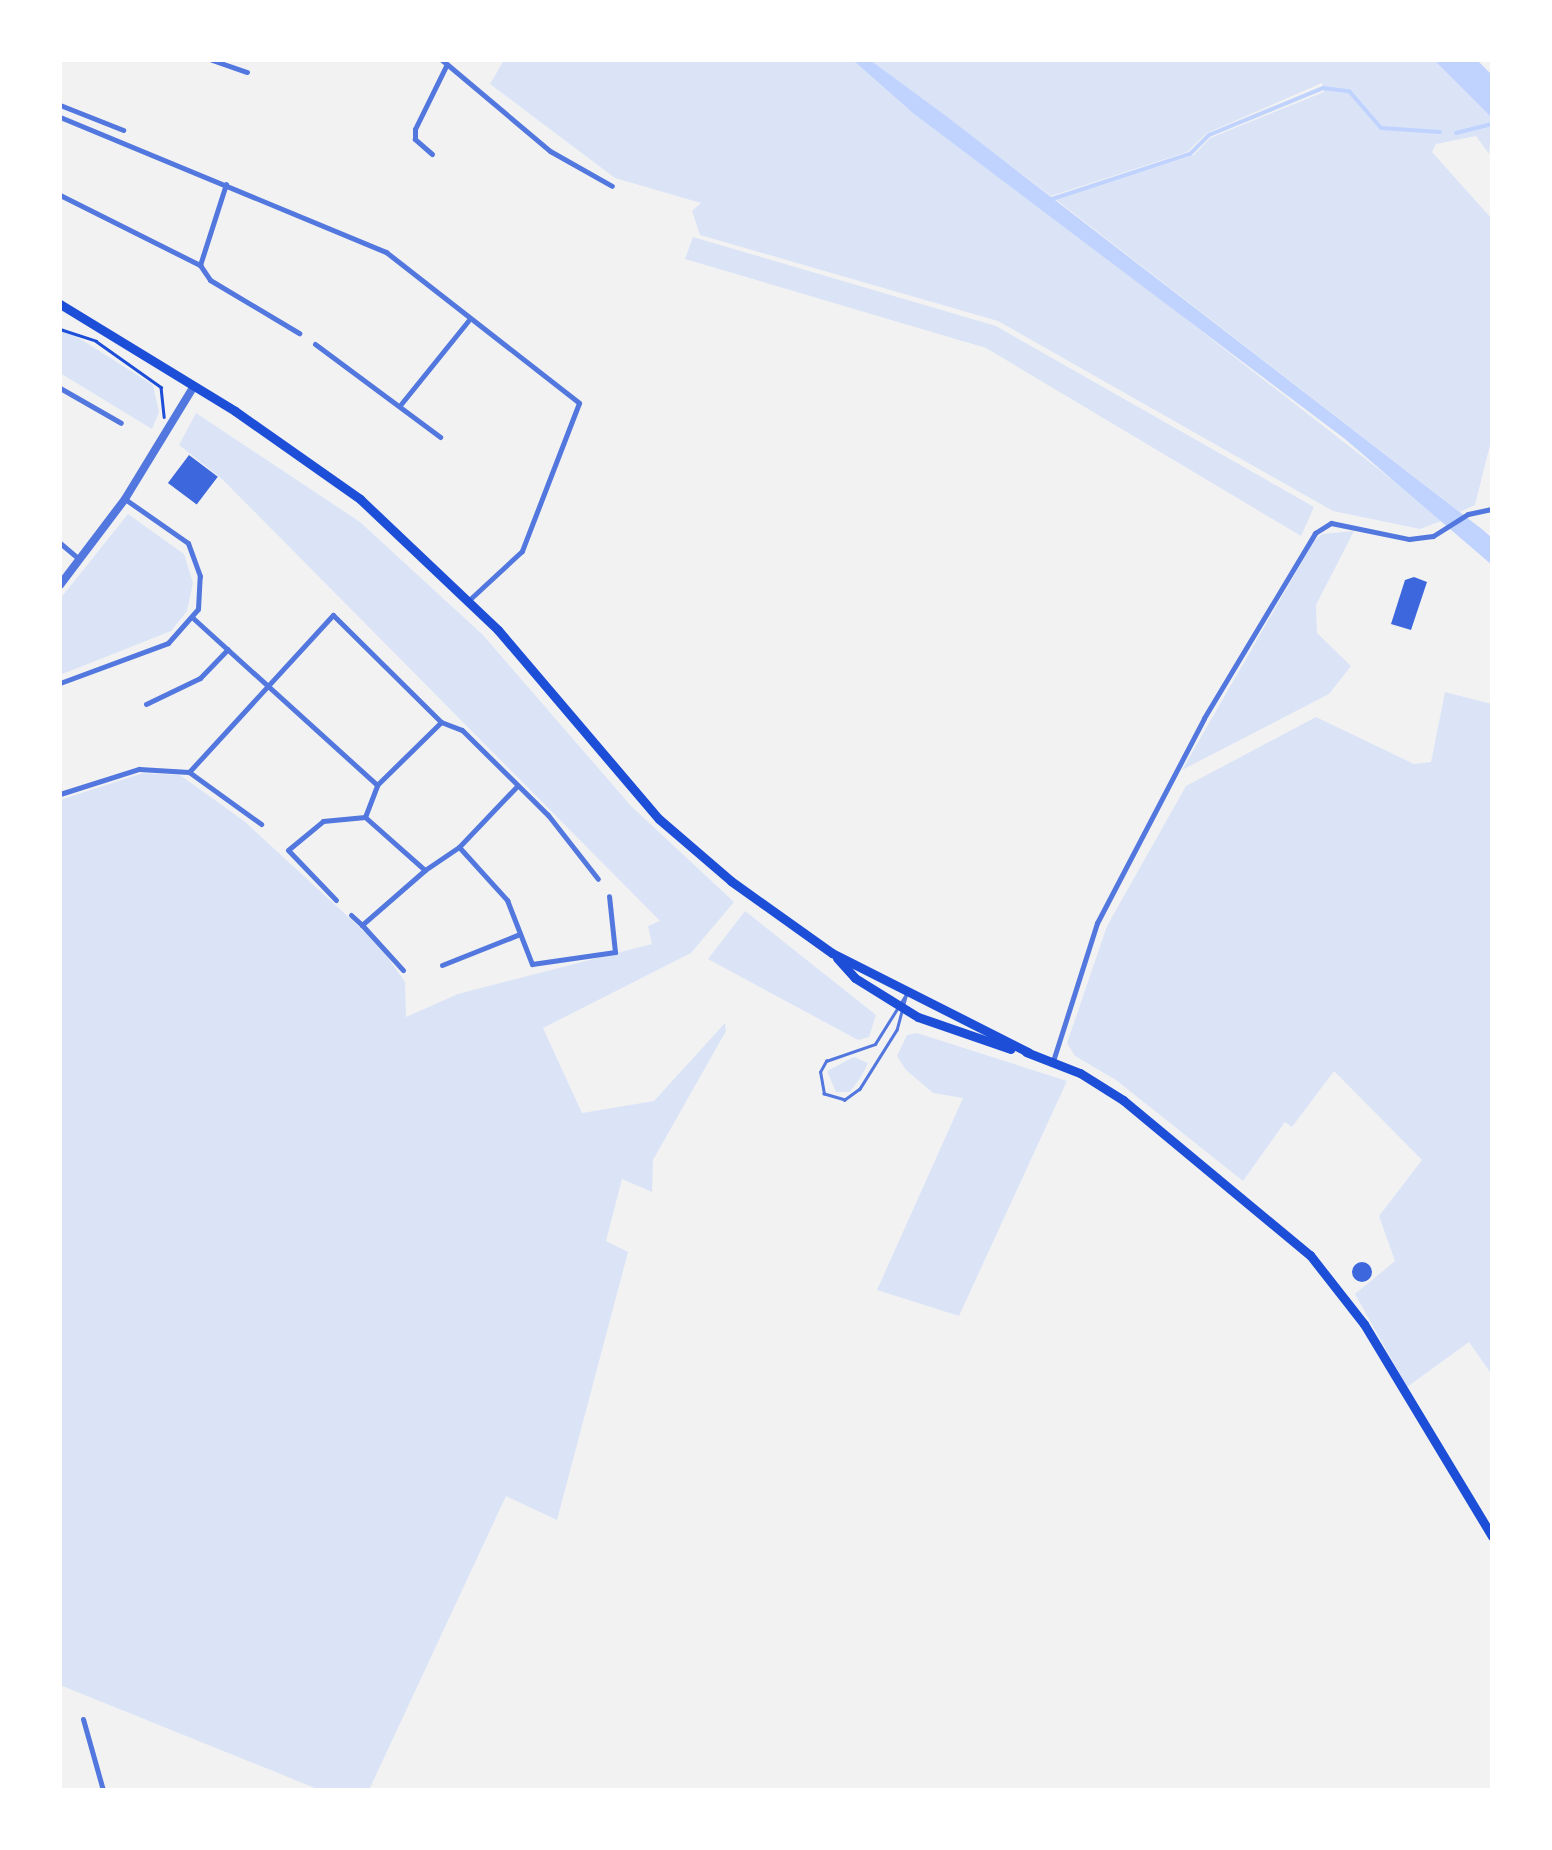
<!DOCTYPE html>
<style>
body{margin:0}
#map{position:relative;width:1552px;height:1850px;overflow:hidden;background:#f2f2f2;font-family:"DejaVu Sans",sans-serif}
div>[style]{position:absolute}
[style*='--x']{left:calc(var(--x)*1px);top:calc(var(--y)*1px);width:calc(var(--w)*1px);rotate:calc(var(--a)*1deg)}
.green>*{inset:0;background:#dbe4f7}
.water>*{inset:0;background:#bfd3fe}
.stream>*{height:4px;margin:-2px;padding:0 2px;transform-origin:2px;border-radius:2px;background:#bfd3fe}
.building>*{inset:0;background:#3d67dc;transform-origin:0 0}
.round{border-radius:50%}
.path>*{height:2.5px;margin:-1.25px;padding:0 1.25px;transform-origin:1.25px;border-radius:1.25px;background:#1d4ed8}
.service>*{height:2.5px;margin:-1.25px;padding:0 1.25px;transform-origin:1.25px;border-radius:1.25px;background:#5277de}
.minor>*{height:5px;margin:-2.5px;padding:0 2.5px;transform-origin:2.5px;border-radius:2.5px;background:#5277de}
.tertiary>*{height:8px;margin:-4px;padding:0 4px;transform-origin:4px;border-radius:4px;background:#5277de}
.trunk>*{height:9px;margin:-4.5px;padding:0 4.5px;transform-origin:4.5px;border-radius:4.5px;background:#1d4ed8}
span{translate:-50% -50%;white-space:nowrap;text-align:center;line-height:1.15;-webkit-text-stroke:9px #fff;paint-order:stroke}
.frame{position:absolute;inset:0;border:62px solid #fff;pointer-events:none}
</style>
<div id="map">
<div class="green">
<div style="clip-path:polygon(504px 60px,853px 60px,1444px 520px,1420px 529px,1333px 511px,998px 321px,700px 235px,692px 211px,701px 203px,615px 178px,490px 84px)"></div>
<div style="clip-path:polygon(870px 60px,1434px 60px,1492px 118px,1489px 154px,1476px 136px,1436px 144px,1432px 152px,1492px 219px,1492px 437px,1475px 505px,1460px 512px,1055px 199px,1194px 155px,1210px 138px,1324px 92px,1322px 83px,1207px 133px,1187px 152px,1051px 196px)"></div>
<div style="clip-path:polygon(693px 237px,996px 326px,1314px 507px,1301px 536px,986px 348px,685px 259px)"></div>
<div style="clip-path:polygon(60px 326px,153px 385px,159px 412px,152px 429px,60px 373px)"></div>
<div style="clip-path:polygon(196px 413px,360px 522px,483px 635px,631px 806px,734px 902px,691px 953px,543px 1028px,582px 1113px,654px 1101px,725px 1023px,726px 1031px,653px 1160px,652px 1192px,622px 1179px,606px 1241px,628px 1252px,557px 1520px,506px 1496px,369px 1790px,320px 1790px,60px 1685px,60px 800px,143px 773px,180px 775px,244px 821px,380px 946px,405px 982px,406px 1017px,458px 994px,652px 944px,648px 926px,660px 921px,223px 480px,179px 445px)"></div>
<div style="clip-path:polygon(128px 514px,184px 554px,193px 583px,187px 611px,171px 631px,60px 675px,60px 599px)"></div>
<div style="clip-path:polygon(1354px 531px,1316px 605px,1317px 633px,1351px 666px,1329px 694px,1182px 770px,1314px 541px,1322px 534px)"></div>
<div style="clip-path:polygon(1445px 692px,1492px 704px,1492px 1375px,1469px 1342px,1407px 1387px,1355px 1294px,1395px 1261px,1379px 1216px,1422px 1160px,1334px 1071px,1292px 1127px,1285px 1122px,1243px 1181px,1116px 1080px,1075px 1056px,1067px 1043px,1107px 926px,1186px 786px,1316px 717px,1414px 764px,1431px 762px)"></div>
<div style="clip-path:polygon(745px 911px,876px 1015px,869px 1037px,858px 1040px,708px 959px)"></div>
<div style="clip-path:polygon(917px 1033px,1067px 1081px,959px 1316px,877px 1290px,963px 1098px,933px 1093px,906px 1070px,897px 1056px,907px 1035px)"></div>
<div style="clip-path:polygon(854px 1057px,868px 1063px,861px 1077px,850px 1092px,836px 1092px,827px 1071px)"></div>
</div>
<div class="water">
<div style="clip-path:polygon(853px 60px,870px 60px,946px 116px,1483px 530px,1492px 538px,1492px 565px,1345px 439px,913px 113px)"></div>
<div style="clip-path:polygon(1434px 60px,1477px 60px,1492px 75px,1492px 118px)"></div>
</div>
<div class="stream">
<div style="--x:1456;--y:133;--w:37;--a:-14"></div>
<div style="--x:1052;--y:199;--w:145;--a:-18.1"></div>
<div style="--x:1190;--y:154;--w:27;--a:-45"></div>
<div style="--x:1209;--y:135;--w:123;--a:-22.4"></div>
<div style="--x:1323;--y:88;--w:26;--a:7"></div>
<div style="--x:1349;--y:91;--w:49;--a:49.1"></div>
<div style="--x:1381;--y:128;--w:59;--a:3.9"></div>
</div>
<div class="building">
<div style="left:189px;top:455px;width:36px;height:35px;rotate:37deg"></div>
<div style="clip-path:polygon(1414px 577px,1427px 582px,1411px 630px,1391px 624px,1405px 580px)"></div>
<div class="round" style="left:1352px;top:1262px;width:20px;height:20px"></div>
</div>
<div class="path">
<div style="--x:60;--y:329;--w:38;--a:18"></div>
<div style="--x:96;--y:341;--w:80;--a:35.3"></div>
<div style="--x:161;--y:387;--w:30;--a:84"></div>
</div>
<div class="service">
<div style="--x:907;--y:993;--w:38;--a:105"></div>
<div style="--x:897;--y:1030;--w:70;--a:122.1"></div>
<div style="--x:860;--y:1089;--w:19;--a:144"></div>
<div style="--x:845;--y:1100;--w:22;--a:-164"></div>
<div style="--x:824;--y:1094;--w:22;--a:-100"></div>
<div style="--x:820;--y:1072;--w:13;--a:-61"></div>
<div style="--x:826;--y:1061;--w:52;--a:-19.1"></div>
<div style="--x:875;--y:1044;--w:60;--a:-57.9"></div>
</div>
<div class="minor">
<div style="--x:212;--y:60;--w:37;--a:19"></div>
<div style="--x:442;--y:60;--w:141;--a:40.1"></div>
<div style="--x:550;--y:151;--w:71;--a:29.4"></div>
<div style="--x:60;--y:105;--w:68;--a:21.6"></div>
<div style="--x:60;--y:117;--w:353;--a:22.5"></div>
<div style="--x:386;--y:252;--w:245;--a:38"></div>
<div style="--x:579;--y:403;--w:159;--a:111.1"></div>
<div style="--x:522;--y:551;--w:74;--a:137.2"></div>
<div style="--x:432;--y:154;--w:23;--a:-139"></div>
<div style="--x:415;--y:139;--w:10;--a:-90"></div>
<div style="--x:415;--y:129;--w:72;--a:-63.8"></div>
<div style="--x:60;--y:195;--w:157;--a:26.6"></div>
<div style="--x:200;--y:265;--w:85;--a:-72.2"></div>
<div style="--x:200;--y:265;--w:18;--a:56"></div>
<div style="--x:210;--y:280;--w:104;--a:30.8"></div>
<div style="--x:315;--y:344;--w:156;--a:36.6"></div>
<div style="--x:60;--y:388;--w:70;--a:29.8"></div>
<div style="--x:401;--y:404;--w:107;--a:-51.1"></div>
<div style="--x:60;--y:543;--w:25;--a:40"></div>
<div style="--x:194;--y:619;--w:247;--a:42.2"></div>
<div style="--x:60;--y:683;--w:115;--a:-20.3"></div>
<div style="--x:168;--y:643;--w:45;--a:-48.6"></div>
<div style="--x:198;--y:609;--w:33;--a:-87"></div>
<div style="--x:200;--y:576;--w:35;--a:-110"></div>
<div style="--x:188;--y:543;--w:77;--a:-145.1"></div>
<div style="--x:146;--y:704;--w:60;--a:-25.7"></div>
<div style="--x:200;--y:678;--w:40;--a:-46"></div>
<div style="--x:441;--y:722;--w:22;--a:21"></div>
<div style="--x:462;--y:730;--w:121;--a:44.7"></div>
<div style="--x:548;--y:815;--w:81;--a:52"></div>
<div style="--x:189;--y:772;--w:89;--a:35.8"></div>
<div style="--x:60;--y:794;--w:83;--a:-17.6"></div>
<div style="--x:139;--y:769;--w:50;--a:3.4"></div>
<div style="--x:189;--y:772;--w:213;--a:-47.5"></div>
<div style="--x:333;--y:615;--w:152;--a:44.7"></div>
<div style="--x:365;--y:817;--w:80;--a:41.5"></div>
<div style="--x:425;--y:870;--w:84;--a:138.9"></div>
<div style="--x:362;--y:925;--w:61;--a:47.7"></div>
<div style="--x:459;--y:847;--w:72;--a:47.8"></div>
<div style="--x:507;--y:900;--w:69;--a:68.7"></div>
<div style="--x:532;--y:964;--w:84;--a:-8.2"></div>
<div style="--x:615;--y:952;--w:56;--a:-96.1"></div>
<div style="--x:425;--y:870;--w:41;--a:-34.1"></div>
<div style="--x:459;--y:847;--w:84;--a:-46.4"></div>
<div style="--x:336;--y:900;--w:69;--a:-133.8"></div>
<div style="--x:288;--y:850;--w:45;--a:-39.6"></div>
<div style="--x:323;--y:821;--w:42;--a:-5.4"></div>
<div style="--x:365;--y:817;--w:34;--a:-69"></div>
<div style="--x:377;--y:785;--w:90;--a:-44.5"></div>
<div style="--x:351;--y:915;--w:15;--a:42"></div>
<div style="--x:442;--y:965;--w:84;--a:-21.7"></div>
<div style="--x:1053;--y:1061;--w:145;--a:-72.3"></div>
<div style="--x:1097;--y:923;--w:231;--a:-62.4"></div>
<div style="--x:1204;--y:718;--w:216;--a:-59"></div>
<div style="--x:1315;--y:533;--w:19;--a:-32"></div>
<div style="--x:1331;--y:523;--w:80;--a:11.6"></div>
<div style="--x:1409;--y:539;--w:24;--a:-7"></div>
<div style="--x:1433;--y:536;--w:41;--a:-32.2"></div>
<div style="--x:1468;--y:514;--w:25;--a:-12"></div>
<div style="--x:83;--y:1719;--w:74;--a:74.3"></div>
</div>
<div class="tertiary">
<div style="--x:60;--y:585;--w:108;--a:-52.9"></div>
<div style="--x:125;--y:499;--w:132;--a:-58.6"></div>
</div>
<div class="trunk">
<div style="--x:60;--y:304;--w:205;--a:31.4"></div>
<div style="--x:235;--y:411;--w:153;--a:35.1"></div>
<div style="--x:360;--y:499;--w:190;--a:43.5"></div>
<div style="--x:498;--y:630;--w:248;--a:49.6"></div>
<div style="--x:659;--y:819;--w:95;--a:40.7"></div>
<div style="--x:731;--y:881;--w:124;--a:35.5"></div>
<div style="--x:832;--y:953;--w:220;--a:26.8"></div>
<div style="--x:837;--y:958;--w:27;--a:48"></div>
<div style="--x:855;--y:978;--w:74;--a:31.8"></div>
<div style="--x:918;--y:1017;--w:98;--a:19"></div>
<div style="--x:1026;--y:1052;--w:58;--a:21.3"></div>
<div style="--x:1080;--y:1073;--w:51;--a:32.1"></div>
<div style="--x:1123;--y:1100;--w:243;--a:39.7"></div>
<div style="--x:1310;--y:1255;--w:88;--a:52"></div>
<div style="--x:1364;--y:1324;--w:248;--a:58.9"></div>
</div>
<div class="frame"></div>
</div>
